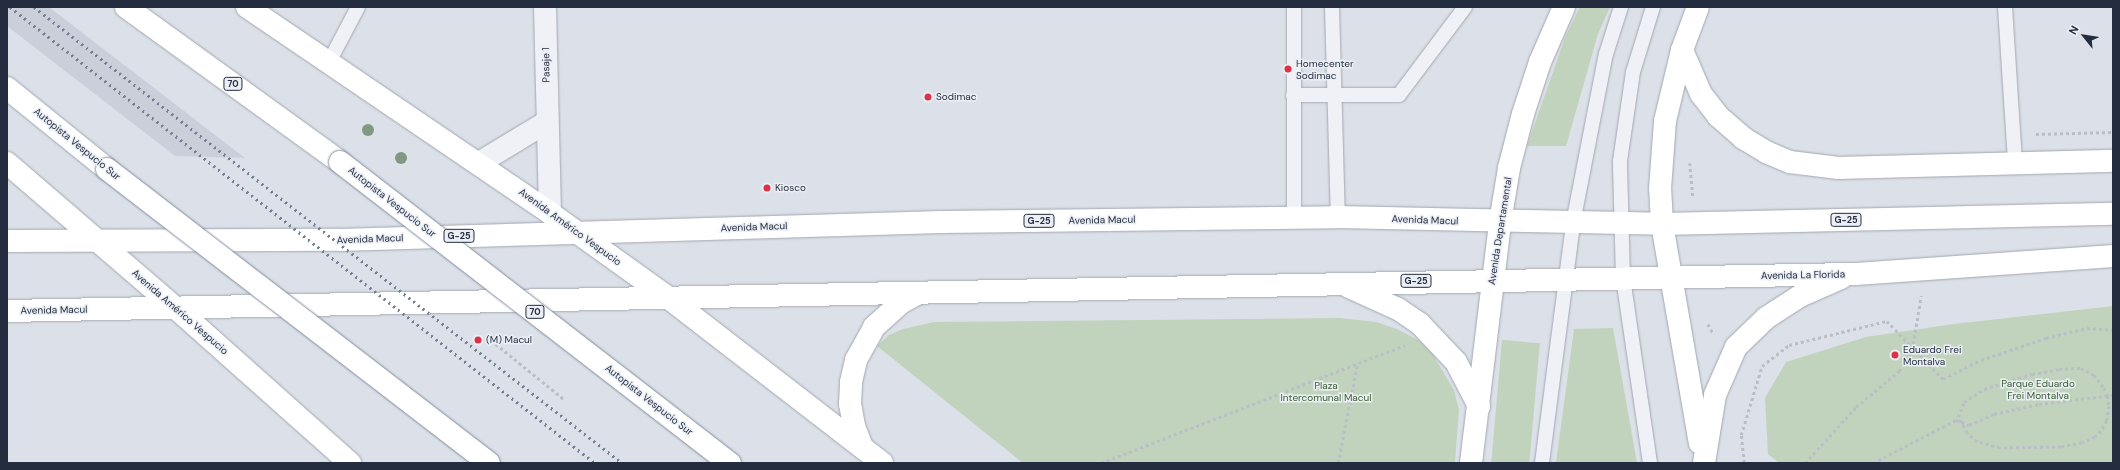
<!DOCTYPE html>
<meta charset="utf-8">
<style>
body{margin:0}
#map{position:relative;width:2120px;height:470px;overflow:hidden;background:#dce0e8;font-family:"DM Sans",sans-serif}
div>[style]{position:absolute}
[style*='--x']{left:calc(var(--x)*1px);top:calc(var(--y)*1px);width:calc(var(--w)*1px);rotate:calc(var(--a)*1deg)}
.built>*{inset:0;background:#cacfda}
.green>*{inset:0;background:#c1d3bc;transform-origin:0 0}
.path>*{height:2.5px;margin-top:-1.25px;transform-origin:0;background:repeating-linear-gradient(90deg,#babec6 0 3px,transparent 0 6px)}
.roads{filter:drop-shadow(0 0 1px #a1a7b2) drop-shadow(0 0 1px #a1a7b2)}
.lane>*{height:14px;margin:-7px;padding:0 7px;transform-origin:7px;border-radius:7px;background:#eff1f6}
.street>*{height:22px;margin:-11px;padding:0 11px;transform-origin:11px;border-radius:11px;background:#eff1f6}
.secondary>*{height:22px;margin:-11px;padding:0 11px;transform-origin:11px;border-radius:11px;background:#fff}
.primary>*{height:22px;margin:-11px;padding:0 11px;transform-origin:11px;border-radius:11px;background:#fff}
.highway>*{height:22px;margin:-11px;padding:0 11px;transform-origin:11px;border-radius:11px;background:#fff}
.rail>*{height:3px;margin-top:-1.5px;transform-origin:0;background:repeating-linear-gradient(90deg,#747f93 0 2px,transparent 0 6px)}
.bridges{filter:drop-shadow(0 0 1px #828da0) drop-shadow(0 0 1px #828da0)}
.highway-bridge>*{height:22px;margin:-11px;padding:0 11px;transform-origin:11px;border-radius:11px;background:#fff}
.trees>*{width:12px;height:12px;margin:-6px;border-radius:50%;background:#819883}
.dots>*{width:11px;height:11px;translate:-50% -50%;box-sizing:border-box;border:2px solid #ebeff5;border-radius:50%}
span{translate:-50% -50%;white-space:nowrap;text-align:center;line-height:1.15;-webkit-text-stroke:3px #ebeff5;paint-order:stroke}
.shield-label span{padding:1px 3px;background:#ebeff5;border:1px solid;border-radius:3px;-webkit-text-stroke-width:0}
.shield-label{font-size:9px;color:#242d3f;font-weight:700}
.poi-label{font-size:10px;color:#242d3f}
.left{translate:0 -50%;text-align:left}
.street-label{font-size:10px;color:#242d3f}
.park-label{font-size:10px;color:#375d30}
.frame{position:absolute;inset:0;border:8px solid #242d3f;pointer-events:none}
.north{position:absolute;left:2064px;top:16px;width:40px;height:40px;-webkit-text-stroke:3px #ebeff5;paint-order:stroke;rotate:300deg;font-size:11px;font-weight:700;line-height:16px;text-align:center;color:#242d3f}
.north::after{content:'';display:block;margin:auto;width:14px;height:18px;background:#242d3f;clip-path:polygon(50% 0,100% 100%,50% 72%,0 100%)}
</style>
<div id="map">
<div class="built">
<div style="clip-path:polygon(7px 7px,49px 7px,245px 158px,175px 156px,7px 26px)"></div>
</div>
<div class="green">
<div style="clip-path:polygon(1580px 7px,1610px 7px,1598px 34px,1566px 146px,1527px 146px,1566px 35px)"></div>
<div style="clip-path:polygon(2113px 306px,2113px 463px,1779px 463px,1768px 454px,1765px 398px,1786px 362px,1866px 337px,1954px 324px)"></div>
<div style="clip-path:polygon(1340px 318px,1376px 322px,1397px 329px,1418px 340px,1432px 353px,1454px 390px,1459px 410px,1455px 463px,1023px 463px,877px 346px,889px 335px,903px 329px,934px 322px)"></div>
<div style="clip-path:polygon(1613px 328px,1637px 463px,1556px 463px,1574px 329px)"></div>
<div style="left:1502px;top:340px;width:38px;height:124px;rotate:5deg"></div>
</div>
<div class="path">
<div style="--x:2036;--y:134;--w:77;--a:-1.5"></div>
<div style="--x:1690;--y:163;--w:33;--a:85"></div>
<div style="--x:1708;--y:324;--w:10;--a:61"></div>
<div style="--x:491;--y:340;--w:95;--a:39"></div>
<div style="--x:2081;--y:368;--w:15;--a:28"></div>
<div style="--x:2094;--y:375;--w:16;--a:52"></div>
<div style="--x:2104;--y:388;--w:9;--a:63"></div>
<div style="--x:2108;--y:396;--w:10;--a:84"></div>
<div style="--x:2109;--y:406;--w:15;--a:98"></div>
<div style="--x:2107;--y:421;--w:12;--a:121"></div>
<div style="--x:2101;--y:431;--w:8;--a:135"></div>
<div style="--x:2095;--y:437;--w:14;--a:155"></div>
<div style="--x:2082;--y:443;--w:21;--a:169"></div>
<div style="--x:2061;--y:447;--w:61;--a:179.1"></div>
<div style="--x:2000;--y:448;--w:24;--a:-165"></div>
<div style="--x:1977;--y:442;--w:13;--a:-138"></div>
<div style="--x:1967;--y:433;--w:18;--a:-119"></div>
<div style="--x:1958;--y:417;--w:16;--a:-68"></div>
<div style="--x:1964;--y:402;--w:24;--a:-33"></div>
<div style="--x:1984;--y:389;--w:50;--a:-17.4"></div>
<div style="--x:2032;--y:374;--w:27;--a:-10"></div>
<div style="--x:2059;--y:369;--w:22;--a:-3"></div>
<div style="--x:1101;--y:463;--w:326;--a:-21.2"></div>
<div style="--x:1338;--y:463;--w:100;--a:-79"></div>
<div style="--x:1744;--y:463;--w:28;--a:-96"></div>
<div style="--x:1741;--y:435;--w:72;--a:-73.1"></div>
<div style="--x:1762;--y:366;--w:34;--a:-38"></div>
<div style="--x:1789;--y:345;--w:101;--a:-13.8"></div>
<div style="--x:1887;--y:321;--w:81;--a:46"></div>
<div style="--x:1943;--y:379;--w:42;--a:-26.6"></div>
<div style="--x:1981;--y:360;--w:69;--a:-18.7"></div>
<div style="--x:2046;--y:338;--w:42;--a:-13.7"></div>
<div style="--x:2087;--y:328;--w:26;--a:4"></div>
<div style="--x:1805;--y:463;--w:76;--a:-47.7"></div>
<div style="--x:1856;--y:407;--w:56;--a:-39.9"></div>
<div style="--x:1899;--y:371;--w:25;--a:-58"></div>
<div style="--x:1912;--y:350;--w:55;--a:-80.5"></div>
<div style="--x:1873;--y:463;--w:93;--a:-27.4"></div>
<div style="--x:1956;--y:420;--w:14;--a:21"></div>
<div style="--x:1969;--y:425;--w:27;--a:-24"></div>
<div style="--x:1994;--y:414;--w:46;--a:-12.5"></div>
<div style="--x:2039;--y:404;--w:75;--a:-6.9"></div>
</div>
<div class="roads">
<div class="lane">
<div style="--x:1294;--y:7;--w:211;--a:90"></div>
<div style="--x:1332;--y:7;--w:210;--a:88.4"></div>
<div style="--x:2005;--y:7;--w:156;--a:86.3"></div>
<div style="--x:329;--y:62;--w:62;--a:-62.2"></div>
<div style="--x:1293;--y:95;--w:106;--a:0"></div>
<div style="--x:1399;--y:95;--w:110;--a:-53.1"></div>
<div style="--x:1542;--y:463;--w:242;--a:-82.6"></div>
<div style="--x:1573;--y:223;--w:172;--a:-79"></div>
<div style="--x:1606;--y:54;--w:49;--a:-72.3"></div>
<div style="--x:1650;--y:463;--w:186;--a:-98.3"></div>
<div style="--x:1623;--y:279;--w:118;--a:-91.5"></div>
<div style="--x:1620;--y:161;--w:90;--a:-81.7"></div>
<div style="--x:1633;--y:72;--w:68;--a:-72.9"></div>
</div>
<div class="street">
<div style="--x:545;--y:7;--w:206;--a:88.6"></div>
<div style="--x:479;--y:163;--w:79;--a:-31.1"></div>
</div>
<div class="secondary">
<div style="--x:1682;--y:50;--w:48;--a:66.6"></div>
<div style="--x:1701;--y:94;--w:28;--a:52"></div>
<div style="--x:1718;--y:116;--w:33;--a:41"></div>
<div style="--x:1743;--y:138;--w:27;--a:31"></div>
<div style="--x:1766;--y:152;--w:26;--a:23"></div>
<div style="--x:1790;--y:162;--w:49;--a:7"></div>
<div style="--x:1839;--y:168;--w:274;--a:-1.5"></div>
<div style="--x:1500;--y:222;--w:55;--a:-80.5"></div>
<div style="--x:1509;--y:168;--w:56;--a:-75.5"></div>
<div style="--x:1523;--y:114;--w:55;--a:-71.9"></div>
<div style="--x:1540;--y:62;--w:60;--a:-66.4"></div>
<div style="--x:1662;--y:224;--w:35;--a:-93"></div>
<div style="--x:1660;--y:189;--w:68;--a:-85.8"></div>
<div style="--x:1665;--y:121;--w:73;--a:-76.5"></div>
<div style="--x:1682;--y:50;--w:46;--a:-69.6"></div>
</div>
<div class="primary">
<div style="--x:247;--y:7;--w:366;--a:34.2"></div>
<div style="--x:550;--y:213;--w:148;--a:35.6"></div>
<div style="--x:670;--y:299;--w:268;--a:37.7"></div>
<div style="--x:7;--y:163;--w:224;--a:40.7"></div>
<div style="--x:177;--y:309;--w:232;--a:41.7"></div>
<div style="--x:1662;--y:224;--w:222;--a:80.2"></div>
<div style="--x:7;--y:241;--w:333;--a:-0.2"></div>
<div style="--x:340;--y:240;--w:602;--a:-1.71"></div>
<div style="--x:942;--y:222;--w:396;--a:-0.7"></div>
<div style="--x:1338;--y:217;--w:324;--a:1.2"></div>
<div style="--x:1662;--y:224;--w:451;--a:-1.3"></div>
<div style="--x:1349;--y:287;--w:54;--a:24.2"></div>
<div style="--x:1398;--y:309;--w:27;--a:34"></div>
<div style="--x:1420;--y:324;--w:52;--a:46.5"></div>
<div style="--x:1456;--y:362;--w:50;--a:62.4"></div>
<div style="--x:7;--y:311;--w:1849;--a:-1.15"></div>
<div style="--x:1856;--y:274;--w:258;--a:-4"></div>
<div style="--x:862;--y:447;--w:22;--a:-111"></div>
<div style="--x:854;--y:426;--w:22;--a:-100"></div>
<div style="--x:850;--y:404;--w:22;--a:-87"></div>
<div style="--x:851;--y:382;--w:23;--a:-77"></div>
<div style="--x:856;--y:360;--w:38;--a:-61"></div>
<div style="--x:874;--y:327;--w:38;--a:-42"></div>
<div style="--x:902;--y:302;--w:17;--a:-28"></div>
<div style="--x:1471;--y:463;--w:243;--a:-83.1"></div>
<div style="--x:1704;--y:463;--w:69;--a:-80.8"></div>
<div style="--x:1715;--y:395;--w:52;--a:-66.4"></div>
<div style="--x:1736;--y:347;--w:42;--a:-44"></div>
<div style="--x:1766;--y:318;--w:40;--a:-32.9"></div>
<div style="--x:1800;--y:296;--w:45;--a:-23.7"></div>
</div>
<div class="highway">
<div style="--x:126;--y:7;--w:264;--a:35.9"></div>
<div style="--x:7;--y:88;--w:129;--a:39"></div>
</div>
</div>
<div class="rail">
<div style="--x:10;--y:7;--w:742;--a:37.94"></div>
<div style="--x:34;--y:7;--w:744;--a:37.79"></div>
</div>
<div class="bridges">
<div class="highway-bridge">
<div style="--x:340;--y:162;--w:493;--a:37.7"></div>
<div style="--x:107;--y:169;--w:482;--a:37.6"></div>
</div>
</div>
<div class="trees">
<div style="left:368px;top:130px"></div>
<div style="left:401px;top:158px"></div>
</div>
<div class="dots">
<div style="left:1288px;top:69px;background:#dc3248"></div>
<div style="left:928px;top:97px;background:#dc3248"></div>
<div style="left:767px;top:188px;background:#dc3248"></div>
<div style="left:478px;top:340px;background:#dc3248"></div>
<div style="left:1895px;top:355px;background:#dc3248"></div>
</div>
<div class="shield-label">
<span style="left:233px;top:84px">70</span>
<span style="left:1846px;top:220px">G-25</span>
<span style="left:1039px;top:221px">G-25</span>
<span style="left:459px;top:236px">G-25</span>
<span style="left:1416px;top:281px">G-25</span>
<span style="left:535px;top:312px">70</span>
</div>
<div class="poi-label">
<span class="left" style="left:1296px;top:69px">Homecenter<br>Sodimac</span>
<span class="left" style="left:936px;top:97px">Sodimac</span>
<span class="left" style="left:775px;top:188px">Kiosco</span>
<span class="left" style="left:486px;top:340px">(M) Macul</span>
<span class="left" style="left:1903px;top:355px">Eduardo Frei<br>Montalva</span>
</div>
<div class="street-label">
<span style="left:546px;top:65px;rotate:-91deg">Pasaje 1</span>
<span style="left:77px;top:144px;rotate:39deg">Autopista Vespucio Sur</span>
<span style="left:392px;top:202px;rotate:38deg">Autopista Vespucio Sur</span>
<span style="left:1102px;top:220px;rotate:-1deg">Avenida Macul</span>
<span style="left:1425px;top:220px;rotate:2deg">Avenida Macul</span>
<span style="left:570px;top:227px;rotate:36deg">Avenida Américo Vespucio</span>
<span style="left:754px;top:227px;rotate:-2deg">Avenida Macul</span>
<span style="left:1500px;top:231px;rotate:-81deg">Avenida Departamental</span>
<span style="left:370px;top:239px;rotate:-2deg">Avenida Macul</span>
<span style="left:1803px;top:275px;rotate:-1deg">Avenida La Florida</span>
<span style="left:54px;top:310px;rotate:-1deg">Avenida Macul</span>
<span style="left:180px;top:312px;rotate:41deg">Avenida Américo Vespucio</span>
<span style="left:649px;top:400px;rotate:38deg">Autopista Vespucio Sur</span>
</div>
<div class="park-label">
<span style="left:2038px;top:389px">Parque Eduardo<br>Frei Montalva</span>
<span style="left:1326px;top:391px">Plaza<br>Intercomunal Macul</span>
</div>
<div class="frame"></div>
<div class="north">N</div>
</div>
